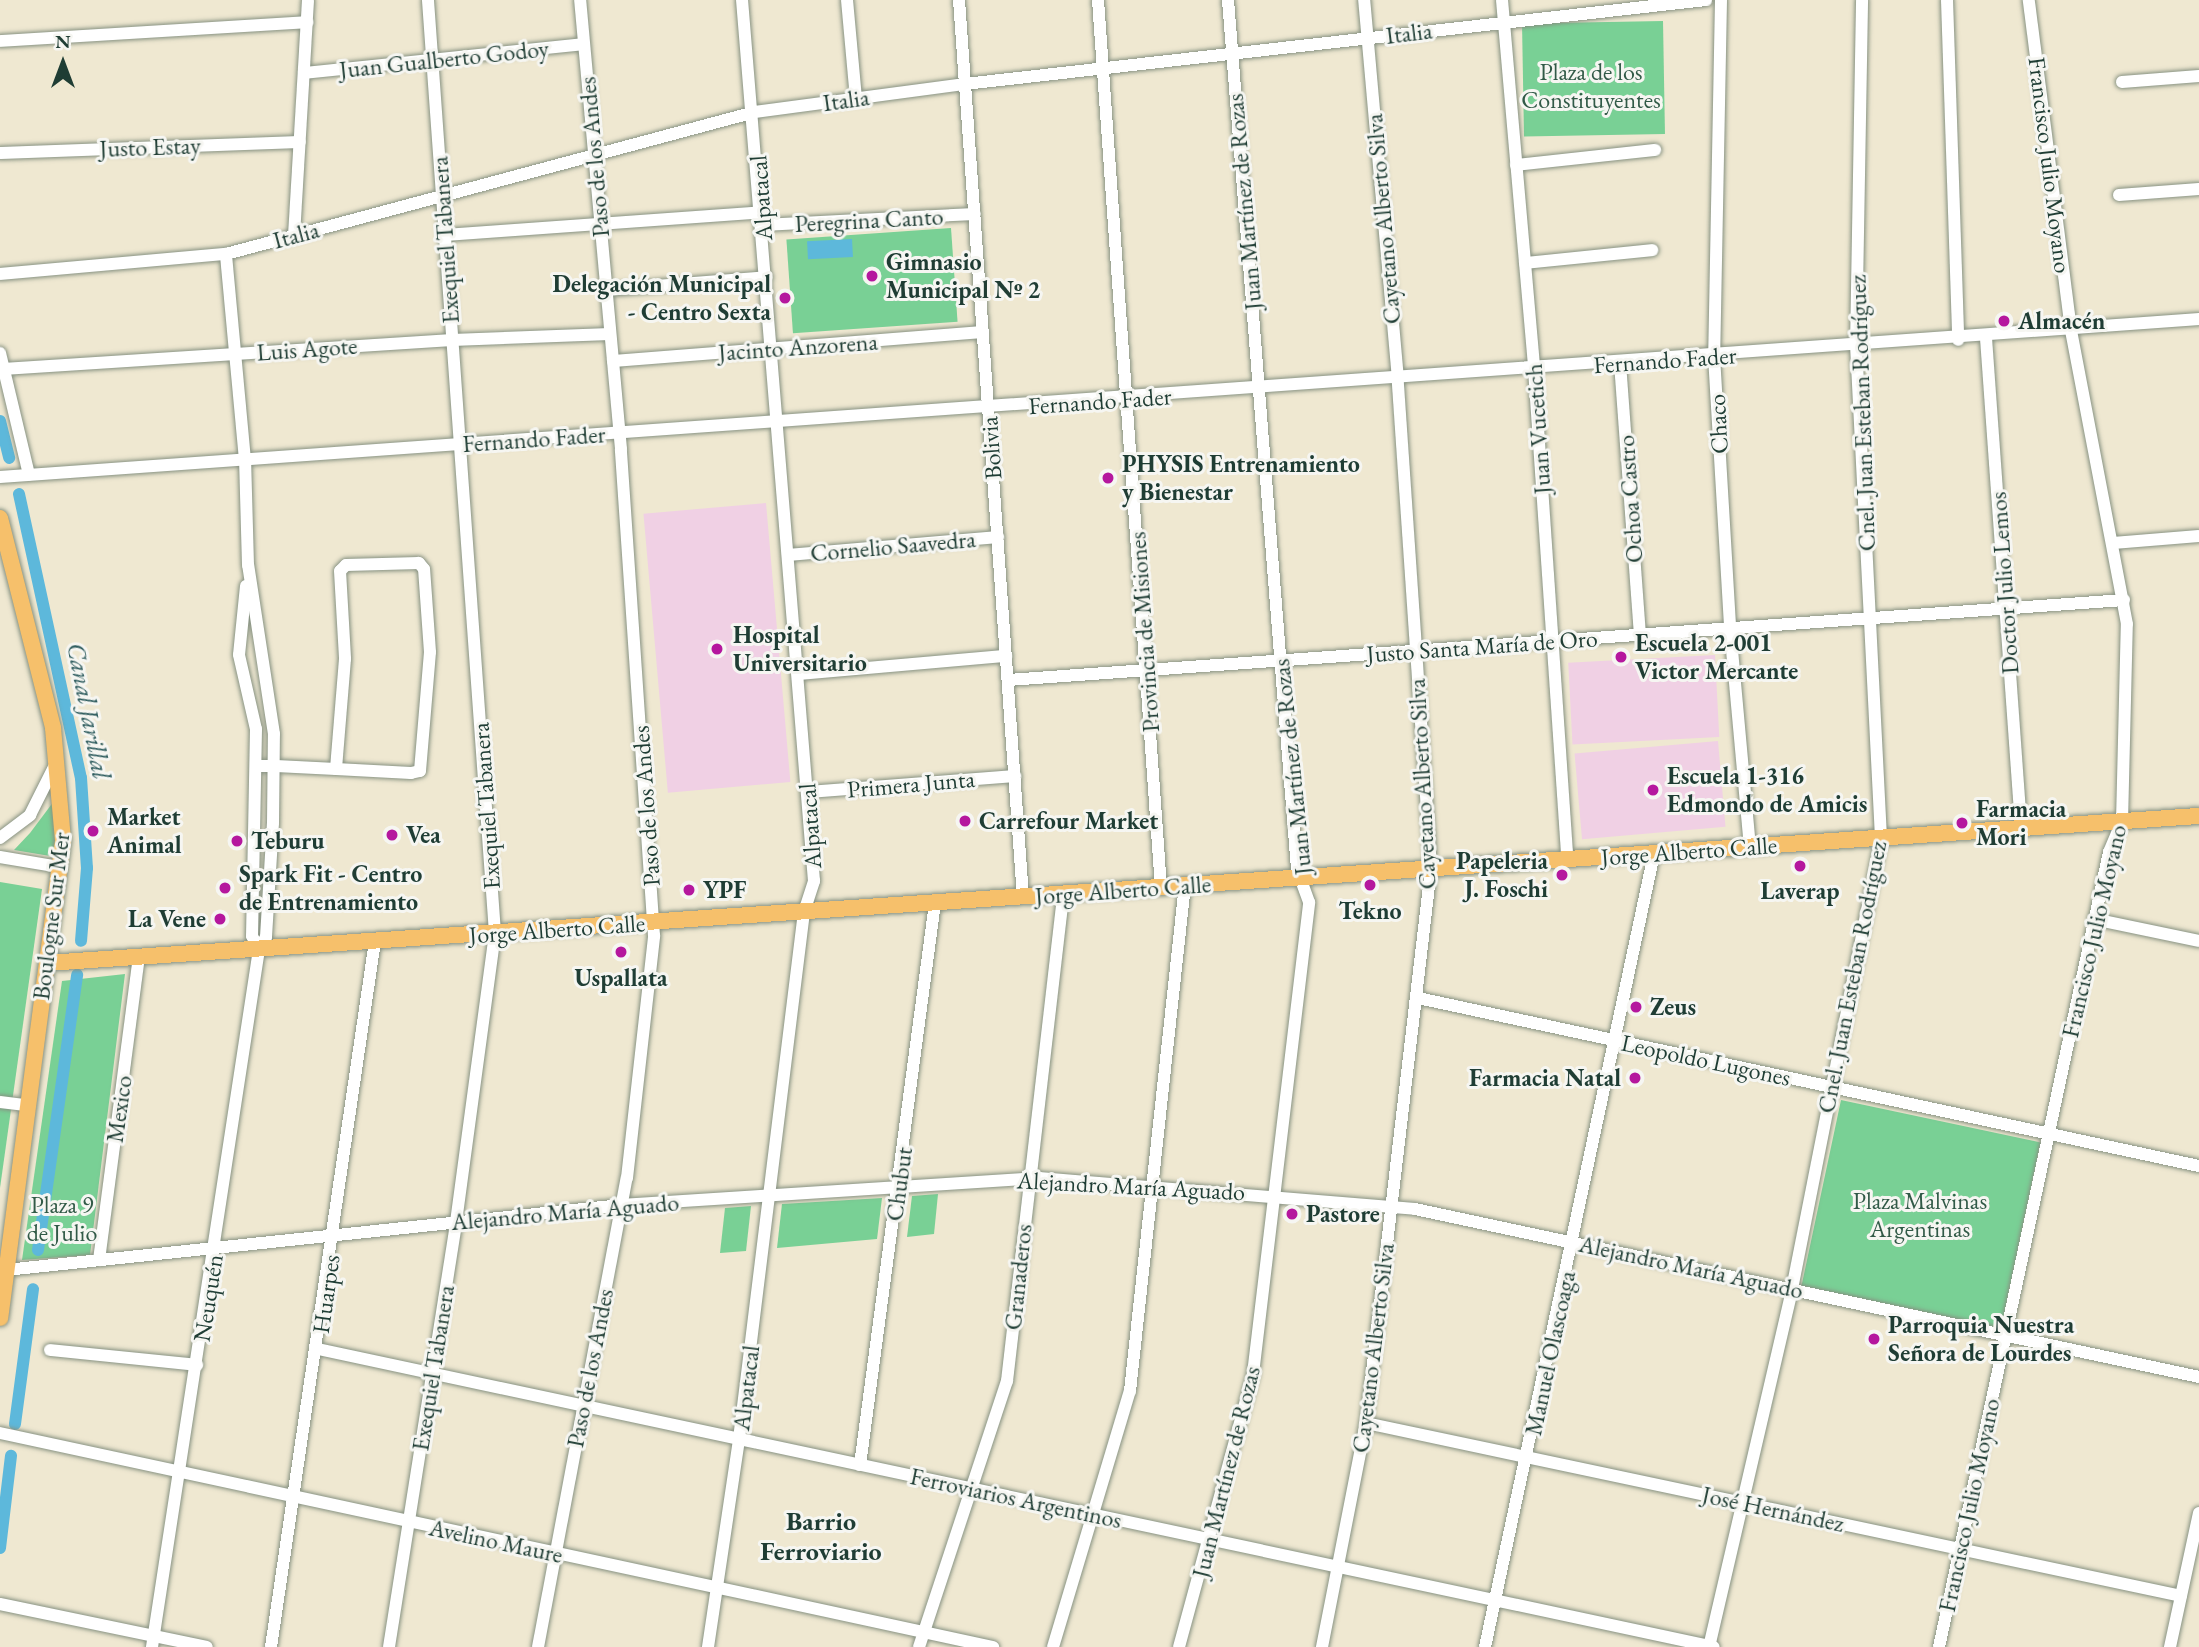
<!DOCTYPE html>
<meta charset="utf-8">
<style>
body{margin:0}
#map{position:relative;width:2199px;height:1647px;overflow:hidden;background:#efe8d1;font-family:"EB Garamond",serif}
div>[style]{position:absolute}
[style*='--x']{left:calc(var(--x)*1px);top:calc(var(--y)*1px);width:calc(var(--w)*1px);rotate:calc(var(--a)*1deg)}
.built>*{inset:0;background:#f0d0e4;transform-origin:0 0}
.green>*{inset:0;background:#79d095;transform-origin:0 0}
.water>*{inset:0;background:#5db8db;transform-origin:0 0}
.canal>*{height:12px;margin:-6px;padding:0 6px;transform-origin:6px;border-radius:6px;background:#5db8db}
.roads{filter:drop-shadow(0 0 2px #879282) drop-shadow(0 0 2px #879282)}
.minor>*{height:12px;margin:-6px;padding:0 6px;transform-origin:6px;border-radius:6px;background:#fff}
.major>*{height:16px;margin:-8px;padding:0 8px;transform-origin:8px;border-radius:8px;background:#f6c06b}
.dots>*{width:19px;height:19px;translate:-50% -50%;box-sizing:border-box;border:4px solid #f6f6f2;border-radius:50%}
span{translate:-50% -50%;white-space:nowrap;text-align:center;line-height:1.15;-webkit-text-stroke:6px #f6f6f2;paint-order:stroke}
.street-label{font-size:24px;color:#1f3d34}
.park-label{font-size:24px;color:#315a47}
.poi-label{font-size:24px;color:#1f3d34;font-weight:700}
.left{translate:0 -50%;text-align:left}
.right{translate:-100% -50%;text-align:right}
.water-label{font-size:26px;color:#2e5c5e;font-style:italic}
.neighbourhood-label{font-size:26px;color:#1f3d34;font-weight:700}
.north{position:absolute;left:28px;top:28px;width:70px;height:70px;-webkit-text-stroke:5px #f6f6f2;paint-order:stroke;rotate:0deg;font-size:19px;font-weight:700;line-height:28px;text-align:center;color:#1f3d34}
.north::after{content:'';display:block;margin:auto;width:24px;height:32px;background:#1f3d34;clip-path:polygon(50% 0,100% 100%,50% 72%,0 100%)}
</style>
<div id="map">
<div class="built">
<div style="left:766px;top:503px;width:280px;height:123px;rotate:85deg"></div>
<div style="left:1715px;top:655px;width:82px;height:147px;rotate:87deg"></div>
<div style="left:1718px;top:741px;width:86px;height:144px;rotate:85deg"></div>
</div>
<div class="green">
<div style="left:1663px;top:21px;width:113px;height:141px;rotate:89deg"></div>
<div style="left:951px;top:228px;width:94px;height:165px;rotate:86deg"></div>
<div style="clip-path:polygon(54px 801px,56px 857px,14px 850px,30px 833px)"></div>
<div style="clip-path:polygon(0 882px,42px 889px,0 1188px)"></div>
<div style="clip-path:polygon(125px 974px,90px 1255px,22px 1260px,62px 981px)"></div>
<div style="left:1841px;top:1100px;width:204px;height:190px;rotate:12deg"></div>
<div style="clip-path:polygon(938px 1194px,934px 1234px,907px 1237px,912px 1196px)"></div>
<div style="clip-path:polygon(882px 1198px,877px 1239px,777px 1248px,782px 1204px)"></div>
<div style="clip-path:polygon(751px 1206px,746px 1251px,720px 1253px,725px 1208px)"></div>
</div>
<div class="water">
<div style="left:852px;top:239px;width:18px;height:45px;rotate:87deg"></div>
</div>
<div class="canal">
<div style="--x:0;--y:421;--w:38;--a:76"></div>
<div style="--x:19;--y:494;--w:291;--a:77.7"></div>
<div style="--x:81;--y:778;--w:90;--a:86.2"></div>
<div style="--x:87;--y:868;--w:73;--a:94.7"></div>
<div style="--x:38;--y:1250;--w:278;--a:-81.9"></div>
<div style="--x:15;--y:1424;--w:136;--a:-82.4"></div>
<div style="--x:0;--y:1548;--w:93;--a:-83.2"></div>
</div>
<div class="roads">
<div class="minor">
<div style="--x:847;--y:0;--w:98;--a:84.8"></div>
<div style="--x:959;--y:0;--w:899;--a:85.92"></div>
<div style="--x:1098;--y:0;--w:889;--a:85.94"></div>
<div style="--x:1502;--y:0;--w:370;--a:85"></div>
<div style="--x:1534;--y:369;--w:491;--a:86.1"></div>
<div style="--x:1721;--y:0;--w:356;--a:91.1"></div>
<div style="--x:1714;--y:356;--w:272;--a:86.6"></div>
<div style="--x:1730;--y:628;--w:220;--a:84.8"></div>
<div style="--x:1947;--y:0;--w:340;--a:88.1"></div>
<div style="--x:0;--y:41;--w:308;--a:-3.5"></div>
<div style="--x:304;--y:73;--w:281;--a:-5.9"></div>
<div style="--x:2122;--y:82;--w:77;--a:-4.5"></div>
<div style="--x:0;--y:153;--w:300;--a:-2.1"></div>
<div style="--x:1516;--y:165;--w:140;--a:-6.2"></div>
<div style="--x:2119;--y:195;--w:80;--a:-4.3"></div>
<div style="--x:763;--y:225;--w:212;--a:-3"></div>
<div style="--x:445;--y:235;--w:318;--a:-4.1"></div>
<div style="--x:294;--y:236;--w:236;--a:-86.6"></div>
<div style="--x:1525;--y:263;--w:128;--a:-5.8"></div>
<div style="--x:0;--y:274;--w:227;--a:-5.1"></div>
<div style="--x:226;--y:254;--w:548;--a:-15.03"></div>
<div style="--x:755;--y:112;--w:212;--a:-7.6"></div>
<div style="--x:965;--y:84;--w:746;--a:-6.47"></div>
<div style="--x:606;--y:290;--w:161;--a:-4.6"></div>
<div style="--x:1986;--y:338;--w:491;--a:85.9"></div>
<div style="--x:0;--y:353;--w:125;--a:76.6"></div>
<div style="--x:613;--y:361;--w:371;--a:-4.5"></div>
<div style="--x:1620;--y:363;--w:273;--a:85.8"></div>
<div style="--x:3;--y:369;--w:450;--a:-3.7"></div>
<div style="--x:452;--y:340;--w:158;--a:-2.2"></div>
<div style="--x:0;--y:477;--w:2205;--a:-4.11"></div>
<div style="--x:2113;--y:543;--w:86;--a:-4.7"></div>
<div style="--x:788;--y:555;--w:211;--a:-4.9"></div>
<div style="--x:246;--y:586;--w:69;--a:95.8"></div>
<div style="--x:239;--y:655;--w:76;--a:77.1"></div>
<div style="--x:256;--y:729;--w:207;--a:91.1"></div>
<div style="--x:252;--y:936;--w:15;--a:62"></div>
<div style="--x:799;--y:674;--w:208;--a:-5"></div>
<div style="--x:1008;--y:680;--w:1119;--a:-4.1"></div>
<div style="--x:258;--y:766;--w:18;--a:0"></div>
<div style="--x:276;--y:766;--w:60;--a:2.9"></div>
<div style="--x:336;--y:769;--w:75;--a:3.1"></div>
<div style="--x:411;--y:773;--w:9;--a:-13"></div>
<div style="--x:420;--y:771;--w:119;--a:-85.2"></div>
<div style="--x:430;--y:652;--w:83;--a:-94.1"></div>
<div style="--x:424;--y:569;--w:8;--a:-130"></div>
<div style="--x:419;--y:563;--w:73;--a:178.4"></div>
<div style="--x:346;--y:565;--w:8;--a:135"></div>
<div style="--x:340;--y:571;--w:88;--a:86.7"></div>
<div style="--x:345;--y:659;--w:110;--a:94.7"></div>
<div style="--x:808;--y:792;--w:208;--a:-4.4"></div>
<div style="--x:0;--y:838;--w:38;--a:-37"></div>
<div style="--x:30;--y:815;--w:54;--a:-63.4"></div>
<div style="--x:0;--y:857;--w:61;--a:9.5"></div>
<div style="--x:2094;--y:919;--w:107;--a:11.8"></div>
<div style="--x:1418;--y:998;--w:799;--a:12.14"></div>
<div style="--x:0;--y:1102;--w:26;--a:7"></div>
<div style="--x:99;--y:1260;--w:306;--a:-82.5"></div>
<div style="--x:6;--y:1270;--w:618;--a:-6.03"></div>
<div style="--x:621;--y:1205;--w:419;--a:-3.7"></div>
<div style="--x:1039;--y:1178;--w:377;--a:4.7"></div>
<div style="--x:1415;--y:1209;--w:802;--a:12.09"></div>
<div style="--x:318;--y:1349;--w:1427;--a:12.05"></div>
<div style="--x:50;--y:1350;--w:148;--a:5.8"></div>
<div style="--x:1366;--y:1423;--w:833;--a:11.98"></div>
<div style="--x:0;--y:1433;--w:1016;--a:12.16"></div>
<div style="--x:860;--y:1465;--w:567;--a:-82.4"></div>
<div style="--x:0;--y:1604;--w:211;--a:11.7"></div>
<div style="--x:152;--y:1647;--w:706;--a:-81.28"></div>
<div style="--x:259;--y:949;--w:14;--a:-60"></div>
<div style="--x:266;--y:937;--w:114;--a:-86.5"></div>
<div style="--x:273;--y:823;--w:89;--a:-89.4"></div>
<div style="--x:274;--y:734;--w:171;--a:-98.7"></div>
<div style="--x:248;--y:565;--w:105;--a:-91.6"></div>
<div style="--x:245;--y:460;--w:207;--a:-95.3"></div>
<div style="--x:271;--y:1647;--w:714;--a:-81.62"></div>
<div style="--x:389;--y:1647;--w:430;--a:-81"></div>
<div style="--x:456;--y:1222;--w:292;--a:-82.3"></div>
<div style="--x:495;--y:933;--w:935;--a:-94.11"></div>
<div style="--x:538;--y:1647;--w:477;--a:-79.3"></div>
<div style="--x:627;--y:1178;--w:244;--a:-83.6"></div>
<div style="--x:654;--y:936;--w:488;--a:-93.9"></div>
<div style="--x:621;--y:449;--w:451;--a:-95.2"></div>
<div style="--x:708;--y:1647;--w:210;--a:-81.5"></div>
<div style="--x:739;--y:1439;--w:531;--a:-82.97"></div>
<div style="--x:804;--y:912;--w:33;--a:-72"></div>
<div style="--x:814;--y:881;--w:884;--a:-94.67"></div>
<div style="--x:919;--y:1647;--w:280;--a:-71.7"></div>
<div style="--x:1007;--y:1381;--w:490;--a:-83.4"></div>
<div style="--x:1053;--y:1647;--w:267;--a:-73.3"></div>
<div style="--x:1130;--y:1391;--w:509;--a:-83.8"></div>
<div style="--x:1179;--y:1647;--w:283;--a:-74.8"></div>
<div style="--x:1253;--y:1374;--w:475;--a:-83.2"></div>
<div style="--x:1309;--y:902;--w:35;--a:-110"></div>
<div style="--x:1297;--y:869;--w:872;--a:-94.54"></div>
<div style="--x:1322;--y:1647;--w:228;--a:-78.9"></div>
<div style="--x:1366;--y:1423;--w:558;--a:-83.31"></div>
<div style="--x:1431;--y:869;--w:491;--a:-93.9"></div>
<div style="--x:1398;--y:379;--w:381;--a:-95.1"></div>
<div style="--x:1485;--y:1647;--w:811;--a:-77.97"></div>
<div style="--x:1709;--y:1647;--w:367;--a:-76.9"></div>
<div style="--x:1792;--y:1289;--w:460;--a:-78.8"></div>
<div style="--x:1881;--y:838;--w:492;--a:-92.9"></div>
<div style="--x:1856;--y:347;--w:347;--a:-89"></div>
<div style="--x:1939;--y:1647;--w:813;--a:-77.93"></div>
<div style="--x:2109;--y:852;--w:33;--a:-67"></div>
<div style="--x:2122;--y:822;--w:198;--a:-88.6"></div>
<div style="--x:2127;--y:624;--w:299;--a:-100.8"></div>
<div style="--x:2071;--y:330;--w:333;--a:-97.3"></div>
<div style="--x:2170;--y:1647;--w:137;--a:-77.8"></div>
</div>
<div class="major">
<div style="--x:0;--y:518;--w:217;--a:75.8"></div>
<div style="--x:53;--y:728;--w:113;--a:84.9"></div>
<div style="--x:63;--y:841;--w:481;--a:97.5"></div>
<div style="--x:47;--y:963;--w:2157;--a:-3.91"></div>
</div>
</div>
<div class="dots">
<div style="left:872px;top:276px;background:#b5179e"></div>
<div style="left:785px;top:298px;background:#b5179e"></div>
<div style="left:2004px;top:321px;background:#b5179e"></div>
<div style="left:1108px;top:478px;background:#b5179e"></div>
<div style="left:717px;top:649px;background:#b5179e"></div>
<div style="left:1621px;top:657px;background:#b5179e"></div>
<div style="left:1653px;top:790px;background:#b5179e"></div>
<div style="left:965px;top:821px;background:#b5179e"></div>
<div style="left:1962px;top:823px;background:#b5179e"></div>
<div style="left:93px;top:831px;background:#b5179e"></div>
<div style="left:392px;top:835px;background:#b5179e"></div>
<div style="left:237px;top:841px;background:#b5179e"></div>
<div style="left:1800px;top:866px;background:#b5179e"></div>
<div style="left:1562px;top:875px;background:#b5179e"></div>
<div style="left:1370px;top:885px;background:#b5179e"></div>
<div style="left:225px;top:888px;background:#b5179e"></div>
<div style="left:689px;top:890px;background:#b5179e"></div>
<div style="left:220px;top:919px;background:#b5179e"></div>
<div style="left:621px;top:952px;background:#b5179e"></div>
<div style="left:1636px;top:1007px;background:#b5179e"></div>
<div style="left:1635px;top:1078px;background:#b5179e"></div>
<div style="left:1292px;top:1214px;background:#b5179e"></div>
<div style="left:1874px;top:1339px;background:#b5179e"></div>
</div>
<div class="street-label">
<span style="left:1409px;top:33px;rotate:-7deg">Italia</span>
<span style="left:444px;top:59px;rotate:-6deg">Juan Gualberto Godoy</span>
<span style="left:846px;top:100px;rotate:-8deg">Italia</span>
<span style="left:150px;top:147px;rotate:-2deg">Justo Estay</span>
<span style="left:594px;top:157px;rotate:-95deg">Paso de los Andes</span>
<span style="left:2050px;top:165px;rotate:83deg">Francisco Julio Moyano</span>
<span style="left:761px;top:198px;rotate:-94deg">Alpatacal</span>
<span style="left:1244px;top:202px;rotate:-95deg">Juan Martínez de Rozas</span>
<span style="left:1383px;top:219px;rotate:-95deg">Cayetano Alberto Silva</span>
<span style="left:869px;top:220px;rotate:-3deg">Peregrina Canto</span>
<span style="left:296px;top:235px;rotate:-15deg">Italia</span>
<span style="left:445px;top:240px;rotate:-94deg">Exequiel Tabanera</span>
<span style="left:798px;top:347px;rotate:-4deg">Jacinto Anzorena</span>
<span style="left:307px;top:349px;rotate:-4deg">Luis Agote</span>
<span style="left:1665px;top:360px;rotate:-4deg">Fernando Fader</span>
<span style="left:1100px;top:401px;rotate:-4deg">Fernando Fader</span>
<span style="left:1862px;top:413px;rotate:-92deg">Cnel. Juan Esteban Rodríguez</span>
<span style="left:1718px;top:424px;rotate:-93deg">Chaco</span>
<span style="left:1538px;top:429px;rotate:-94deg">Juan Vucetich</span>
<span style="left:534px;top:439px;rotate:-4deg">Fernando Fader</span>
<span style="left:991px;top:448px;rotate:-94deg">Bolivia</span>
<span style="left:1630px;top:499px;rotate:-94deg">Ochoa Castro</span>
<span style="left:893px;top:546px;rotate:-5deg">Cornelio Saavedra</span>
<span style="left:2004px;top:583px;rotate:-94deg">Doctor Julio Lemos</span>
<span style="left:1144px;top:632px;rotate:-94deg">Provincia de Misiones</span>
<span style="left:1482px;top:646px;rotate:-4deg">Justo Santa María de Oro</span>
<span style="left:1292px;top:767px;rotate:-96deg">Juan Martínez de Rozas</span>
<span style="left:911px;top:784px;rotate:-5deg">Primera Junta</span>
<span style="left:1422px;top:784px;rotate:-93deg">Cayetano Alberto Silva</span>
<span style="left:486px;top:806px;rotate:-94deg">Exequiel Tabanera</span>
<span style="left:646px;top:806px;rotate:-94deg">Paso de los Andes</span>
<span style="left:810px;top:826px;rotate:-94deg">Alpatacal</span>
<span style="left:1689px;top:851px;rotate:-4deg">Jorge Alberto Calle</span>
<span style="left:1123px;top:890px;rotate:-4deg">Jorge Alberto Calle</span>
<span style="left:51px;top:916px;rotate:-83deg">Boulogne Sur Mer</span>
<span style="left:557px;top:929px;rotate:-4deg">Jorge Alberto Calle</span>
<span style="left:2094px;top:931px;rotate:-77deg">Francisco Julio Moyano</span>
<span style="left:1852px;top:977px;rotate:-79deg">Cnel. Juan Esteban Rodríguez</span>
<span style="left:1706px;top:1060px;rotate:12deg">Leopoldo Lugones</span>
<span style="left:119px;top:1109px;rotate:-82deg">Mexico</span>
<span style="left:899px;top:1184px;rotate:-82deg">Chubut</span>
<span style="left:1131px;top:1186px;rotate:3deg">Alejandro María Aguado</span>
<span style="left:565px;top:1212px;rotate:-5deg">Alejandro María Aguado</span>
<span style="left:1691px;top:1267px;rotate:12deg">Alejandro María Aguado</span>
<span style="left:1018px;top:1277px;rotate:-84deg">Granaderos</span>
<span style="left:326px;top:1294px;rotate:-82deg">Huarpes</span>
<span style="left:208px;top:1298px;rotate:-81deg">Neuquén</span>
<span style="left:1373px;top:1348px;rotate:-83deg">Cayetano Alberto Silva</span>
<span style="left:1550px;top:1353px;rotate:-78deg">Manuel Olascoaga</span>
<span style="left:433px;top:1368px;rotate:-81deg">Exequiel Tabanera</span>
<span style="left:590px;top:1368px;rotate:-79deg">Paso de los Andes</span>
<span style="left:746px;top:1388px;rotate:-83deg">Alpatacal</span>
<span style="left:1226px;top:1472px;rotate:-76deg">Juan Martínez de Rozas</span>
<span style="left:1016px;top:1498px;rotate:12deg">Ferroviarios Argentinos</span>
<span style="left:1969px;top:1505px;rotate:-78deg">Francisco Julio Moyano</span>
<span style="left:1773px;top:1509px;rotate:12deg">José Hernández</span>
<span style="left:496px;top:1541px;rotate:12deg">Avelino Maure</span>
</div>
<div class="park-label">
<span style="left:1591px;top:86px">Plaza de los<br>Constituyentes</span>
<span style="left:1920px;top:1215px">Plaza Malvinas<br>Argentinas</span>
<span style="left:62px;top:1219px">Plaza 9<br>de Julio</span>
</div>
<div class="poi-label">
<span class="left" style="left:886px;top:276px">Gimnasio<br>Municipal Nº 2</span>
<span class="right" style="left:771px;top:298px">Delegación Municipal<br>- Centro Sexta</span>
<span class="left" style="left:2018px;top:321px">Almacén</span>
<span class="left" style="left:1122px;top:478px">PHYSIS Entrenamiento<br>y Bienestar</span>
<span class="left" style="left:733px;top:649px">Hospital<br>Universitario</span>
<span class="left" style="left:1635px;top:657px">Escuela 2-001<br>Victor Mercante</span>
<span class="left" style="left:1667px;top:790px">Escuela 1-316<br>Edmondo de Amicis</span>
<span class="left" style="left:1976px;top:823px">Farmacia<br>Mori</span>
<span class="left" style="left:107px;top:831px">Market<br>Animal</span>
<span class="left" style="left:979px;top:821px">Carrefour Market</span>
<span class="left" style="left:406px;top:835px">Vea</span>
<span class="left" style="left:251px;top:841px">Teburu</span>
<span class="right" style="left:1548px;top:875px">Papeleria<br>J. Foschi</span>
<span class="left" style="left:239px;top:888px">Spark Fit - Centro<br>de Entrenamiento</span>
<span class="left" style="left:703px;top:890px">YPF</span>
<span style="left:1800px;top:891px">Laverap</span>
<span style="left:1370px;top:911px">Tekno</span>
<span class="right" style="left:206px;top:919px">La Vene</span>
<span style="left:621px;top:978px">Uspallata</span>
<span class="left" style="left:1650px;top:1007px">Zeus</span>
<span class="right" style="left:1621px;top:1078px">Farmacia Natal</span>
<span class="left" style="left:1306px;top:1214px">Pastore</span>
<span class="left" style="left:1888px;top:1339px">Parroquia Nuestra<br>Señora de Lourdes</span>
</div>
<div class="water-label">
<span style="left:88px;top:711px;rotate:79deg">Canal Jarillal</span>
</div>
<div class="neighbourhood-label">
<span style="left:821px;top:1537px">Barrio<br>Ferroviario</span>
</div>
<div class="north">N</div>
</div>
